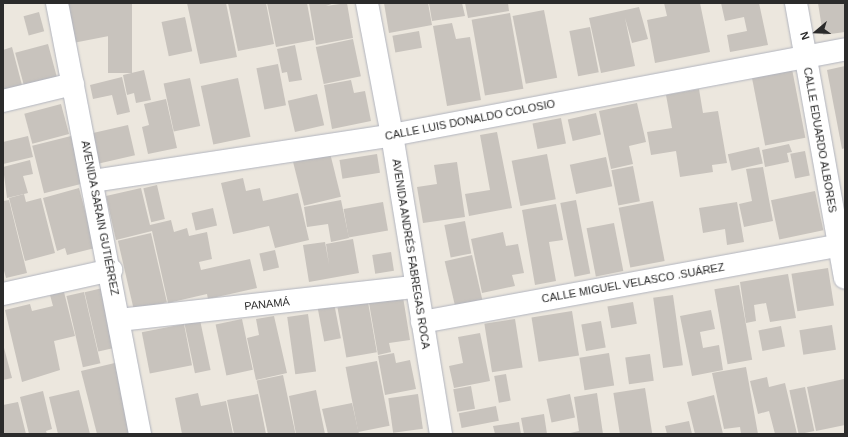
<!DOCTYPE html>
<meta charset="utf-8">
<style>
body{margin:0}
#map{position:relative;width:848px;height:437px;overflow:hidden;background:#ece7de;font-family:Helvetica,sans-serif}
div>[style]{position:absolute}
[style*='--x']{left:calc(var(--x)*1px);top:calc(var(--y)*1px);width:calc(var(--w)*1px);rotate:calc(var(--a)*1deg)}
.building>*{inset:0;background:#c8c3bd;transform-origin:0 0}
.roads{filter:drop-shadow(0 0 1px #b1b4be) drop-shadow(0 0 1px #b1b4be)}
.minor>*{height:22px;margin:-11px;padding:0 11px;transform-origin:11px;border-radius:11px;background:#fff}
span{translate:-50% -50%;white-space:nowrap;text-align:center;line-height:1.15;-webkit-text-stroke:3px #fff;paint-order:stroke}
.street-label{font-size:11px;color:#2b2b2b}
.frame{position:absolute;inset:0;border:4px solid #2b2b2b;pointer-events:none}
.north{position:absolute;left:796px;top:12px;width:40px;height:40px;-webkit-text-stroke:3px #fff;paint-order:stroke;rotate:251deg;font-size:11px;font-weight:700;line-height:16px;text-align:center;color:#2b2b2b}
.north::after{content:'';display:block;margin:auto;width:14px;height:18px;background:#2b2b2b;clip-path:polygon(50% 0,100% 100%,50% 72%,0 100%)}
</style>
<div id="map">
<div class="building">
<div style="clip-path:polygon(108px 3px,114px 35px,73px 43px,65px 4px)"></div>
<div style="left:108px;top:3px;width:24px;height:70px"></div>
<div style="clip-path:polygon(187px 3px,226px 3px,237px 57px,200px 64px)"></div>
<div style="clip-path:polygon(228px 3px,266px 3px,274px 44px,238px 51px)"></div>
<div style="clip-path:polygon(267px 3px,307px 3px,314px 40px,276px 47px)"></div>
<div style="clip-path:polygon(309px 3px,334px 3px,326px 6px,347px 3px,353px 38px,316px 45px)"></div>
<div style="clip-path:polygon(384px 3px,428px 3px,432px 25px,389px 33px)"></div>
<div style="clip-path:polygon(429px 3px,462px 3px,465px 16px,432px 21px)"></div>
<div style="clip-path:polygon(465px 3px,508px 3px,509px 11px,468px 18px)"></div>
<div style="clip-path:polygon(664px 3px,700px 3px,710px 52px,655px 63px,647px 20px,667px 16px)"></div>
<div style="clip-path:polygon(721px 3px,759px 3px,768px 45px,730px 52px,727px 35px,747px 31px,744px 17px,725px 21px)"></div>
<div style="clip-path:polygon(818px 3px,845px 3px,845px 32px,823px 35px)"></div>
<div style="clip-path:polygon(639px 7px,648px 39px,632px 43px,625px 18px,635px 66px,601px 73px,589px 18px)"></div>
<div style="left:544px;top:10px;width:69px;height:32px;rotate:79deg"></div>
<div style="left:39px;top:12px;width:20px;height:16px;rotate:75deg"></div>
<div style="left:510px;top:13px;width:77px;height:39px;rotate:80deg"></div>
<div style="left:185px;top:17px;width:35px;height:24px;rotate:78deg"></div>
<div style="clip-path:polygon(452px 23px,456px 39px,470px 37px,481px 100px,447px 106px,433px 26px)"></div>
<div style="left:590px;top:27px;width:46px;height:21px;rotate:79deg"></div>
<div style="left:419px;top:31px;width:17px;height:27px;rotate:80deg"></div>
<div style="left:353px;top:39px;width:38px;height:38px;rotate:78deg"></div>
<div style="left:48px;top:44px;width:35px;height:34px;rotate:75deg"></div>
<div style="clip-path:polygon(295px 45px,302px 80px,289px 82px,287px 72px,282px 73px,277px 49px)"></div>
<div style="clip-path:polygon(12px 47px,23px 89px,3px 94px,3px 50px)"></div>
<div style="left:278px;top:64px;width:42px;height:22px;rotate:79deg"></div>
<div style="clip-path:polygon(845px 66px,845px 148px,842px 149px,827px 70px)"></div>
<div style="left:792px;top:69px;width:70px;height:41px;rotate:79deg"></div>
<div style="clip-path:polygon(144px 70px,151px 100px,136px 103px,134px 93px,127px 95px,123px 75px)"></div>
<div style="clip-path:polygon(122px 77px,130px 112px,117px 115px,112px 95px,93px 99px,90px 85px)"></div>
<div style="left:190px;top:78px;width:49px;height:27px;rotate:78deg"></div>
<div style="left:238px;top:78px;width:60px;height:38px;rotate:78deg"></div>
<div style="clip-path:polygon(351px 80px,354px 93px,365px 91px,371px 121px,332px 129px,324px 85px)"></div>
<div style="clip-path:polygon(699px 89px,703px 113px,718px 111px,727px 163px,712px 165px,713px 172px,680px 177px,676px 151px,651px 155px,647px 132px,672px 128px,666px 95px)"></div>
<div style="left:317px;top:94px;width:32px;height:30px;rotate:77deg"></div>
<div style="clip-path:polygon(166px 99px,177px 148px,148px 154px,142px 127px,149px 125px,144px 104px)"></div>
<div style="clip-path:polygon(637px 103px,646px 142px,629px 146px,633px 164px,611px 169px,599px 111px)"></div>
<div style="left:61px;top:104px;width:31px;height:38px;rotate:75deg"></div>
<div style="left:596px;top:113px;width:22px;height:29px;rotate:77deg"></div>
<div style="left:561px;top:118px;width:26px;height:29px;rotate:79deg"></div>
<div style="left:128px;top:125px;width:31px;height:37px;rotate:77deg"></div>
<div style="clip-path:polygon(497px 132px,512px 208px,469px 216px,465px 194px,490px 190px,480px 135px)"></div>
<div style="clip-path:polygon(28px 136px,33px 157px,3px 164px,3px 142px)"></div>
<div style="left:71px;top:136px;width:49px;height:40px;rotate:76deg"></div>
<div style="clip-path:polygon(789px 144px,792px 152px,787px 153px,789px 162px,765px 167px,762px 150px)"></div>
<div style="left:759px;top:147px;width:17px;height:32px;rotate:77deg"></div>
<div style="left:805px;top:151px;width:25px;height:15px;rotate:79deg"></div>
<div style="left:330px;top:153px;width:45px;height:38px;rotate:76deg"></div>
<div style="left:377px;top:154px;width:19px;height:38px;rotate:81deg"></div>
<div style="left:547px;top:154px;width:46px;height:36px;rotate:79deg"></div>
<div style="left:606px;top:157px;width:30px;height:37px;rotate:78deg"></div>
<div style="clip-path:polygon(30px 160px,33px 174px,23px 176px,28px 193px,7px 198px,3px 167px)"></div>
<div style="clip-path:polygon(457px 162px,465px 217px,423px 223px,417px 187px,437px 184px,434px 165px)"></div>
<div style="left:633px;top:166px;width:36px;height:22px;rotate:79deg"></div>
<div style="clip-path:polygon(763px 167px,773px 221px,744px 227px,739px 204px,752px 201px,746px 169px)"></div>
<div style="clip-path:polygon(243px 178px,246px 191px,260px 188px,263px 201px,298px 193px,309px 240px,275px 248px,269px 226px,233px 234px,221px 183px)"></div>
<div style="left:157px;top:185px;width:35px;height:14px;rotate:77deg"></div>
<div style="clip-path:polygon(79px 188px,95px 248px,67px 255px,65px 248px,57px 251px,43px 198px)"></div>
<div style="clip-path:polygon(141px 188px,150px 225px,171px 220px,174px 232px,187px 228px,189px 236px,207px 232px,212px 259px,199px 262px,201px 270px,250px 259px,257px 288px,208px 299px,207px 294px,168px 303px,152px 231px,116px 240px,106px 196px)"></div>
<div style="left:815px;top:191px;width:40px;height:45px;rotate:78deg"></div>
<div style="clip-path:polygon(24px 194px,26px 202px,41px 198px,55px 253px,25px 261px,9px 198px)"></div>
<div style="clip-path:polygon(9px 200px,27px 273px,6px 278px,3px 267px,3px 201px)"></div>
<div style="clip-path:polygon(341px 200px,349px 238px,331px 242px,328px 224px,307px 227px,304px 207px)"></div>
<div style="left:576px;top:200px;width:75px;height:16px;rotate:79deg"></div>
<div style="left:653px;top:201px;width:61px;height:35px;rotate:79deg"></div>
<div style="left:383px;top:202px;width:29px;height:40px;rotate:80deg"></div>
<div style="clip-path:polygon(737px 202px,744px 242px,727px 245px,725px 229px,703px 233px,699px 208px)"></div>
<div style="clip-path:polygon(556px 204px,563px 240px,549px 242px,556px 281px,535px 285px,522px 210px)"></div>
<div style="left:213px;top:208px;width:18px;height:22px;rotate:77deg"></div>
<div style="left:465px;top:221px;width:33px;height:21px;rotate:79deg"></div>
<div style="left:614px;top:223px;width:49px;height:28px;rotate:79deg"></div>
<div style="clip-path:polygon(503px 232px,506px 246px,518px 244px,524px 273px,512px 275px,515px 286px,482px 293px,471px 239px)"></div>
<div style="left:151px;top:233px;width:71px;height:34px;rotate:77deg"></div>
<div style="clip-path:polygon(353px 239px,359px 273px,309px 282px,303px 245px,325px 242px,329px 264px,326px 244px)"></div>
<div style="left:275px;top:250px;width:18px;height:16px;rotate:77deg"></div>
<div style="left:391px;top:252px;width:19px;height:19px;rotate:81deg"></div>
<div style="left:472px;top:255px;width:49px;height:28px;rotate:77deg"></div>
<div style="left:828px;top:268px;width:38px;height:37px;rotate:81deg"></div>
<div style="clip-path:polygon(788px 274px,796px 318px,770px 322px,766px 303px,754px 305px,756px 321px,746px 323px,740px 282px)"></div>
<div style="left:739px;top:285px;width:76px;height:25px;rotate:80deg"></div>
<div style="left:107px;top:287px;width:61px;height:23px;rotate:77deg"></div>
<div style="clip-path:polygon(64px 292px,75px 336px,54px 341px,60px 370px,22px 382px,5px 310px,30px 304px,32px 311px,53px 306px,50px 295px)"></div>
<div style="left:84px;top:292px;width:73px;height:18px;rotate:77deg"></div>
<div style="left:673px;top:295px;width:71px;height:20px;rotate:82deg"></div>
<div style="clip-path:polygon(403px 297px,410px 340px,389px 343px,391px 352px,378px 355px,369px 303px)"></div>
<div style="left:368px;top:302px;width:51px;height:31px;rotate:80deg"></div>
<div style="left:633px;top:302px;width:22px;height:26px;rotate:80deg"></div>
<div style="left:334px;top:303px;width:36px;height:17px;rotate:79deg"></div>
<div style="clip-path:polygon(711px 310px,715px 329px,700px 332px,703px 348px,719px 345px,723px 370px,692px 376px,680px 316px)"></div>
<div style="left:572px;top:311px;width:45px;height:41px;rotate:81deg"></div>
<div style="left:308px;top:314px;width:58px;height:21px;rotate:82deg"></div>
<div style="clip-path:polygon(274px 316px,287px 373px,256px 380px,247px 338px,259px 335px,256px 319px)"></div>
<div style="left:242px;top:319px;width:52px;height:27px;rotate:78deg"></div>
<div style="left:515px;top:319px;width:49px;height:31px;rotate:81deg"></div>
<div style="left:200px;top:320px;width:51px;height:16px;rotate:78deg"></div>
<div style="left:601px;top:321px;width:27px;height:20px;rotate:80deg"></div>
<div style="left:184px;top:324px;width:42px;height:43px;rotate:79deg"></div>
<div style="left:832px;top:325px;width:25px;height:33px;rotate:81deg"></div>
<div style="left:781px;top:326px;width:21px;height:23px;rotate:79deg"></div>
<div style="clip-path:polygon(480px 333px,490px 381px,454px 388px,449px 366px,463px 363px,458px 337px)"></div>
<div style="clip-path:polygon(3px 344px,12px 378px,3px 380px)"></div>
<div style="clip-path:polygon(394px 353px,396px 363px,410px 360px,416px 389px,385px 395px,378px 356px)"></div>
<div style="left:609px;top:353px;width:33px;height:30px;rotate:81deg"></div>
<div style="left:650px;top:354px;width:27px;height:25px;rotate:82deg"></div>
<div style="left:377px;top:361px;width:66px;height:32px;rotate:79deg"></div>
<div style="clip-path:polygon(119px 362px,136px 434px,97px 434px,81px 371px)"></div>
<div style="clip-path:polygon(746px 367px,758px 434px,741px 434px,740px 427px,724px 429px,712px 373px)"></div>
<div style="left:506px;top:374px;width:27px;height:12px;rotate:80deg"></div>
<div style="left:283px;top:375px;width:60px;height:27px;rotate:78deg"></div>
<div style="clip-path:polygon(767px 377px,769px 387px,785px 383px,797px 434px,775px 434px,769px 411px,758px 414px,750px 381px)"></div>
<div style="clip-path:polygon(844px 379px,845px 425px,816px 431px,807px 387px)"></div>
<div style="left:471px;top:386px;width:23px;height:18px;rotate:80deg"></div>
<div style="left:805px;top:387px;width:45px;height:16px;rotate:78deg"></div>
<div style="left:645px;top:388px;width:47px;height:32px;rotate:81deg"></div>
<div style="clip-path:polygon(79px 390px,90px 434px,58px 434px,49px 397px)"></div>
<div style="clip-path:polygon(316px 390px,325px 434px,296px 434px,289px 396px)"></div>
<div style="clip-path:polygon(43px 391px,52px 429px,46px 431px,47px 434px,29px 434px,20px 397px)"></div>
<div style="clip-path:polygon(198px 393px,201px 406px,226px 401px,233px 434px,207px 434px,206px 429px,207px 434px,182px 434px,175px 398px)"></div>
<div style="clip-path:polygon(597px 393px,603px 434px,566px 434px,579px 431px,574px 397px)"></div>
<div style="clip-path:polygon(258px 394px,266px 434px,234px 434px,227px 400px)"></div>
<div style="left:418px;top:394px;width:35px;height:30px;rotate:82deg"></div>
<div style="left:570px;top:394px;width:24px;height:24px;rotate:78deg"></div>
<div style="clip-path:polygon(714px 395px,723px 434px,695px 434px,687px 402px)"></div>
<div style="clip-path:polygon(18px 402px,26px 434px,3px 434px,3px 405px)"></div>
<div style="clip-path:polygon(352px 403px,359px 434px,328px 434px,322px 409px)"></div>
<div style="left:496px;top:406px;width:15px;height:38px;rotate:79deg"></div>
<div style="clip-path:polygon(544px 414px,547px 434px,524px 434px,521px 418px)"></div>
<div style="clip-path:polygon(689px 421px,692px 434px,667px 434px,665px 426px)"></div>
<div style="clip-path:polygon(519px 422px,521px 434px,495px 434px,493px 426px)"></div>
</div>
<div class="roads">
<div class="minor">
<div style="--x:57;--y:3;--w:439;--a:79.1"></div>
<div style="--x:367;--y:3;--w:134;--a:79.3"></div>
<div style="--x:392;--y:135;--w:303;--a:80.7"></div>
<div style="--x:796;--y:3;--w:279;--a:79.9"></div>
<div style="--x:3;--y:101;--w:72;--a:-13.7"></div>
<div style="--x:93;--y:181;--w:303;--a:-8.7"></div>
<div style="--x:392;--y:135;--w:461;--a:-10.7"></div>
<div style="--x:3;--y:294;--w:111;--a:-12.5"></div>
<div style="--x:119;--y:320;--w:298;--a:-6.4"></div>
<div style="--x:422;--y:322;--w:430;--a:-10.4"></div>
</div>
</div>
<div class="street-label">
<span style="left:470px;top:120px;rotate:-11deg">CALLE LUIS DONALDO COLOSIO</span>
<span style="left:820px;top:140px;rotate:80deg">CALLE EDUARDO ALBORES</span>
<span style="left:100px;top:218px;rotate:79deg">AVENIDA SARAIN GUTIÉRREZ</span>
<span style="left:411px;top:254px;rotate:81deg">AVENIDA ANDRÉS FABREGAS ROCA</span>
<span style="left:633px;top:283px;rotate:-10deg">CALLE MIGUEL VELASCO .SUÁREZ</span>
<span style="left:267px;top:304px;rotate:-6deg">PANAMÁ</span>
</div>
<div class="frame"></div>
<div class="north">N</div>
</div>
